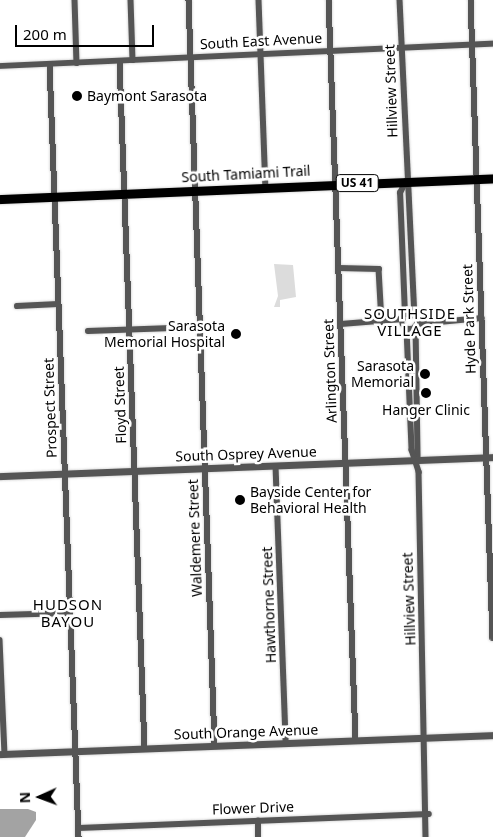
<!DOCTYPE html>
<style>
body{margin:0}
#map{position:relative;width:493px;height:837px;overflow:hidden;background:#fff;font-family:"Noto Sans",sans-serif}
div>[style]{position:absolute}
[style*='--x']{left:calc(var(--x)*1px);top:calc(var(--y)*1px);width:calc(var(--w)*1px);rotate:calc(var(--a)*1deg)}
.green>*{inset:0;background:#dcdcdc}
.water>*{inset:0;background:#a3a3a3}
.roads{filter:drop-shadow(0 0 1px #dbdbdb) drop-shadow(0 0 1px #dbdbdb)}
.minor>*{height:5.5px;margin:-2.75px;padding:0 2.75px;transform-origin:2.75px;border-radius:2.75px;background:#555}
.minor>.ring{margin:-2.75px;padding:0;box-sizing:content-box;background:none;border:5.5px solid #555;border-radius:50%}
.tertiary>*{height:7px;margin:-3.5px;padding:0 3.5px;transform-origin:3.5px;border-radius:3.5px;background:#555}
.primary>*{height:9px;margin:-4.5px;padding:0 4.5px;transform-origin:4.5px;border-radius:4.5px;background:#000}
.dots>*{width:14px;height:14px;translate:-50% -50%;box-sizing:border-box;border:2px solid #fff;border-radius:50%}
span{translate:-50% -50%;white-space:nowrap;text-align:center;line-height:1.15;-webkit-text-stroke:5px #fff;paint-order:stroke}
.shield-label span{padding:1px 4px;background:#fff;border:1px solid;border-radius:4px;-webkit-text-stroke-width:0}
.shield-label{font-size:12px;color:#000;font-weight:700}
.street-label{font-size:14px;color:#000}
.poi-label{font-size:14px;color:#000}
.left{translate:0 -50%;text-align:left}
.right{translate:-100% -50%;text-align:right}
.neighbourhood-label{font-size:15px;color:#000;letter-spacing:1px}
.north{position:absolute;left:15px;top:772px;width:50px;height:50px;-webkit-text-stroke:4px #fff;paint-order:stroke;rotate:268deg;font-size:14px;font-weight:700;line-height:20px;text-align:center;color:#000}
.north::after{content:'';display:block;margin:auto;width:18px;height:22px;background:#000;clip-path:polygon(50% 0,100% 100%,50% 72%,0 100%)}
.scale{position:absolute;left:15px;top:25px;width:139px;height:22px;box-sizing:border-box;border:2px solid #000;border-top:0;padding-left:6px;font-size:15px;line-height:18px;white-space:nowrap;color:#000;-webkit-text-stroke:4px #fff;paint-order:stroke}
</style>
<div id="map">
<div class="green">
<div style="clip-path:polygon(274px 264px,293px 265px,296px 297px,280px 300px,280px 307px,274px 307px,278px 296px)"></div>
</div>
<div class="water">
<div style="clip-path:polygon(0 809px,28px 809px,36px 812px,36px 820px,25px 837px,0 837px)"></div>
</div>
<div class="roads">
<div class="minor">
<div style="--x:75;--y:0;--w:63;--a:88.2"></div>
<div style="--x:131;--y:0;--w:60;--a:88.1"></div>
<div style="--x:189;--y:0;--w:745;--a:88"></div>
<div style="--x:259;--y:0;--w:187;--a:87.9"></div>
<div style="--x:329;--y:0;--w:740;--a:87.91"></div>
<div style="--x:400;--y:0;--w:316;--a:87.3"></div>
<div style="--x:471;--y:0;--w:638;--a:88.03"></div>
<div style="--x:120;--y:61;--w:687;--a:87.92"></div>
<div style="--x:50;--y:64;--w:774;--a:87.85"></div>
<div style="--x:0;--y:66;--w:493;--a:-2.6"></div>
<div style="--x:339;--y:268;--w:40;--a:1.4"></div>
<div style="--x:379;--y:269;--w:53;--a:86.8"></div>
<div style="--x:17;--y:306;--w:41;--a:-2.8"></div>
<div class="ring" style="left:402px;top:313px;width:10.5px;height:10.5px"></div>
<div style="--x:405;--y:315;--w:122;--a:-92.3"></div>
<div style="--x:400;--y:193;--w:13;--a:-63"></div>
<div style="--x:341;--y:324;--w:62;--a:-4.6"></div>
<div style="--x:417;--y:324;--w:65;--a:-5.3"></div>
<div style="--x:416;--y:326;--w:134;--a:89.1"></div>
<div style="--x:407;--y:329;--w:121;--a:87.6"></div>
<div style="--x:412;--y:450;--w:23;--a:72"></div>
<div style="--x:419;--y:472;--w:365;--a:88.9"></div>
<div style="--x:88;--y:331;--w:112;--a:-2"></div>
<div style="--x:276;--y:466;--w:277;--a:87.9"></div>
<div style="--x:0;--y:615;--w:69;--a:-1.7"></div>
<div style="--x:0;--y:640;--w:114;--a:87.5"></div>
<div style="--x:79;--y:828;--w:350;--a:-2.3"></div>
<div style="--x:258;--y:837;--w:16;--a:-90"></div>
</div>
<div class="tertiary">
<div style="--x:0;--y:476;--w:493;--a:-2.2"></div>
<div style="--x:0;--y:754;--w:493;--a:-2.2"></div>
</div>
<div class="primary">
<div style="--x:0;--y:199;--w:493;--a:-2.4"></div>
</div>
</div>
<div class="dots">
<div style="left:77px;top:96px;background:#000"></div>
<div style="left:236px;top:334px;background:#000"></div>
<div style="left:425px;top:374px;background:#000"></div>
<div style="left:426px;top:393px;background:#000"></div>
<div style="left:240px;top:500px;background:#000"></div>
</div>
<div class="shield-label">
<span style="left:357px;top:183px">US 41</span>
</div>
<div class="street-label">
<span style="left:261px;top:41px;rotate:-3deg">South East Avenue</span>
<span style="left:391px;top:91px;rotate:-92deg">Hillview Street</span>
<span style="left:246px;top:174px;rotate:-3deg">South Tamiami Trail</span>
<span style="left:469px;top:319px;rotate:-92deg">Hyde Park Street</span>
<span style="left:330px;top:371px;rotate:-92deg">Arlington Street</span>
<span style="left:120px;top:405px;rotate:-92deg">Floyd Street</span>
<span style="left:50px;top:408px;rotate:-92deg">Prospect Street</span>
<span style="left:246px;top:454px;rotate:-2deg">South Osprey Avenue</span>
<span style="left:195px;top:538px;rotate:-92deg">Waldemere Street</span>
<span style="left:409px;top:599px;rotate:-92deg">Hillview Street</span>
<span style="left:269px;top:605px;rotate:-92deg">Hawthorne Street</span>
<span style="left:246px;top:732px;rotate:-2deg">South Orange Avenue</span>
<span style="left:253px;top:808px;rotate:-2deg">Flower Drive</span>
</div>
<div class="poi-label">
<span class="left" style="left:87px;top:96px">Baymont Sarasota</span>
<span class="right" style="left:225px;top:334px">Sarasota<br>Memorial Hospital</span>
<span class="right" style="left:414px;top:374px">Sarasota<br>Memorial</span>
<span style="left:426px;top:410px">Hanger Clinic</span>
<span class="left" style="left:250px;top:500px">Bayside Center for<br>Behavioral Health</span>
</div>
<div class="neighbourhood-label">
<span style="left:410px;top:322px">SOUTHSIDE<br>VILLAGE</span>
<span style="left:68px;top:613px">HUDSON<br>BAYOU</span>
</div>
<div class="north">N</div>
<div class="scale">200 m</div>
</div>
